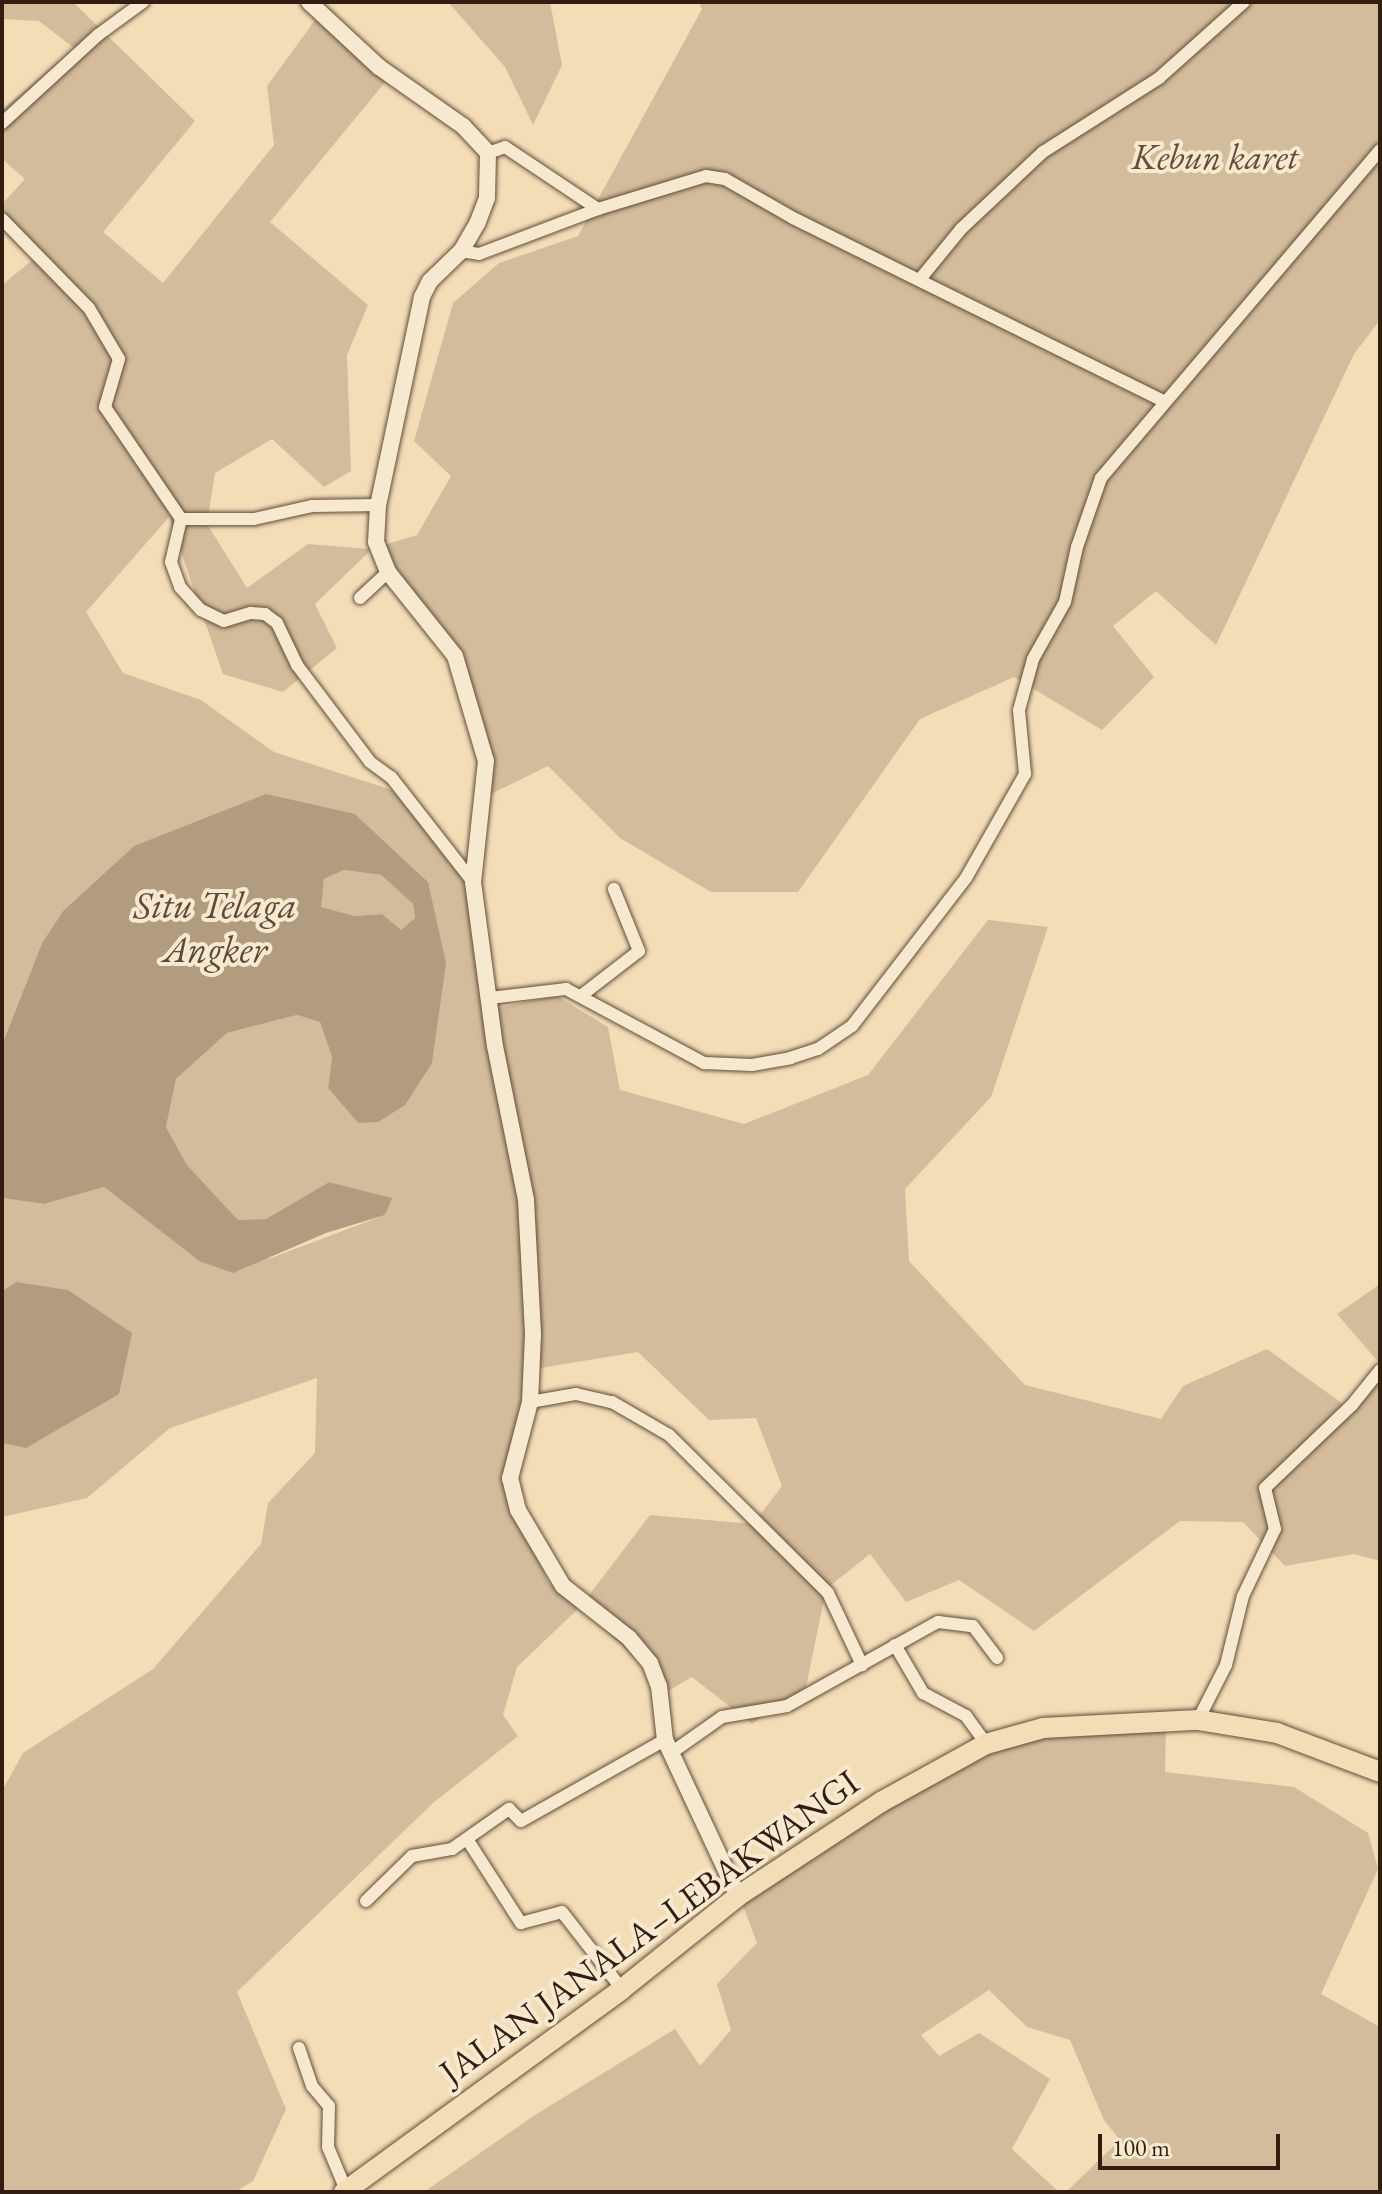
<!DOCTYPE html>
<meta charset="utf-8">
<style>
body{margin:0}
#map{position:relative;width:1382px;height:2194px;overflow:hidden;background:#f3ddb7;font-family:"EB Garamond",serif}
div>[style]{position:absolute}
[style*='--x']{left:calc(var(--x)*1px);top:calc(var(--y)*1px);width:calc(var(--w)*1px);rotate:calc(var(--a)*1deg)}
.green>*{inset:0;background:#d2bc9b}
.water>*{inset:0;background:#b29c7f}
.roads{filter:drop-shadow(0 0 2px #634d3a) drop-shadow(0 0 2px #634d3a)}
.minor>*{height:12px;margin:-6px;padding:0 6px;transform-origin:6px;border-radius:6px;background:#f7e9d0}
.tertiary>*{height:16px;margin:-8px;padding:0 8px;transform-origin:8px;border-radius:8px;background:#f7e9d0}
.primary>*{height:20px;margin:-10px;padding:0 10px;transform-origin:10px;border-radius:10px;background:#f3ddb7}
span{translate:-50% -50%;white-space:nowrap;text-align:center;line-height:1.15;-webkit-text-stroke:8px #f7e9d0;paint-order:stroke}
.park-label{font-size:36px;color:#634d3a;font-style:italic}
.street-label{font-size:36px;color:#331d11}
.water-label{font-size:38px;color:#5f4938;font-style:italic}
.frame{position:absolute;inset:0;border:4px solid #331d11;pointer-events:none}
.scale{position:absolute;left:1098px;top:2134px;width:182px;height:36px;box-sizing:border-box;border:4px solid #331d11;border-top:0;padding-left:10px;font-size:24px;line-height:28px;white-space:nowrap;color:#331d11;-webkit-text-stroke:6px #f7e9d0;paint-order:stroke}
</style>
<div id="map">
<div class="green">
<div style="clip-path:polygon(evenodd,2px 2px,73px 2px,195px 121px,103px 232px,163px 283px,274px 145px,267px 86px,318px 16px,386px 81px,270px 222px,368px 305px,347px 355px,351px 471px,324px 487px,272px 439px,215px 473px,207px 524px,247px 588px,308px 544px,371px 549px,417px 535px,451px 476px,414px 441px,453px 303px,499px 263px,578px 236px,702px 9px,699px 2px,1380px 2px,1380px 320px,1354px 354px,1216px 645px,1156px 591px,1113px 626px,1154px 677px,1102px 730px,1014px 677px,920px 719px,798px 892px,711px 892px,620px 838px,548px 766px,489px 795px,454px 657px,371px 550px,315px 604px,337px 648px,283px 692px,223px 674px,169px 517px,86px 612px,123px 673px,201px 700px,274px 752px,392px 790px,470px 883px,492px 1009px,557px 996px,608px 1027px,620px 1090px,744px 1124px,868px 1075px,988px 920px,1048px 927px,991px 1097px,905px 1189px,909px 1261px,1025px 1385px,1161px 1419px,1183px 1386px,1267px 1349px,1347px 1407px,1380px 1375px,1380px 1561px,1354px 1554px,1285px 1566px,1243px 1522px,1180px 1521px,1034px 1631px,959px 1580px,906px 1602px,870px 1554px,826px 1589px,806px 1687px,752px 1724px,692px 1677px,656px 1698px,641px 1663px,580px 1607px,517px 1667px,503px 1715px,518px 1736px,433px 1803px,237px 1992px,286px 2109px,253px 2181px,235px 2192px,2px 2192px,2px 1791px,23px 1753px,153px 1669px,261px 1544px,268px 1503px,315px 1453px,317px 1378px,170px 1428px,87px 1498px,2px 1517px,2px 1443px,26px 1448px,16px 1282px,2px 1291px,2px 1198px,44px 1204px,104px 1187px,199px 1261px,271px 1258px,385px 1215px,391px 1198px,329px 1182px,266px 1219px,238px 1220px,187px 1165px,166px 1127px,176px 1079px,227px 1033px,297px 1015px,320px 1022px,332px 1057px,328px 1088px,358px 1123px,428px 882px,355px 814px,134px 846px,63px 911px,42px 943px,2px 1045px,2px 285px,37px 256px,2px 213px,2px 204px,25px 179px,2px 159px,2px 110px,74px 48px,39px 21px,2px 19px,2px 2px,638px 1352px,709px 1420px,756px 1418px,782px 1486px,753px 1524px,650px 1515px,580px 1607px,548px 1582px,509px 1490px,528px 1370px,638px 1352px)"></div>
<div style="clip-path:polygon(448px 2px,550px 2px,562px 65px,533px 125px,505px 67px)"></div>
<div style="clip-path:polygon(344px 870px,381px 875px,413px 904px,415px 918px,401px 931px,382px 914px,355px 916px,320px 907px,324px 879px)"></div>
<div style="clip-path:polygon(1380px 1284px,1380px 1364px,1337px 1314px)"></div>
<div style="clip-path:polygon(1166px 1724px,1165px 1772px,1294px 1787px,1368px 1833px,1378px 1869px,1321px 1994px,1380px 2027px,1380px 2192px,1066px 2192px,1120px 2140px,1104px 2120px,1070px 2040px,1027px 2027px,989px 1990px,921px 2035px,939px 2056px,979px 2033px,1050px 2079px,1012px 2149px,1059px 2192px,424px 2192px,535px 2115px,675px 2029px,700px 2066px,731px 2030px,717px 1984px,757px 1943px,740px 1898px,990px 1747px,1080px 1727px)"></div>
</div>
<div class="water">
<div style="clip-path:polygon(evenodd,266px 794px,355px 814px,428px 882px,446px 963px,432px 1063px,405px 1105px,378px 1122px,358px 1123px,328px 1088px,332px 1057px,320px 1022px,297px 1015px,227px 1033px,176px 1079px,166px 1127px,187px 1165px,238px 1220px,266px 1219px,329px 1182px,392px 1198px,385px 1215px,326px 1233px,233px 1273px,199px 1261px,104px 1187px,44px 1204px,2px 1198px,2px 1045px,42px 943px,63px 911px,134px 846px,266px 794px,344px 870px,381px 875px,413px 904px,415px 918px,401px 930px,382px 914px,355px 916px,321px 907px,324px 879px,344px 870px)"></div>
<div style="clip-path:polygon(16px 1282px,68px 1290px,132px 1333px,119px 1394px,26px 1448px,2px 1443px,2px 1291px)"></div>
</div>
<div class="roads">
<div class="minor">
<div style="--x:2;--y:123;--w:130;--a:-42.5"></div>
<div style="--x:98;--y:35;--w:56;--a:-36.3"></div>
<div style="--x:488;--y:153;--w:18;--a:-19"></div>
<div style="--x:505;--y:147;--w:112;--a:33.7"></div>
<div style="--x:2;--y:219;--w:124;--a:45.7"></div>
<div style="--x:89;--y:308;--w:59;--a:59.5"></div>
<div style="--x:119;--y:359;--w:50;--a:106.3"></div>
<div style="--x:105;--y:407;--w:135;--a:55.8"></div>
<div style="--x:181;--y:519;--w:44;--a:103.1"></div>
<div style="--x:171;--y:562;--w:27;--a:70"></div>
<div style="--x:180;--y:587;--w:31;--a:48"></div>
<div style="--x:201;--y:610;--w:25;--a:26"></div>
<div style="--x:224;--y:621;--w:28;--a:-17"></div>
<div style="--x:251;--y:613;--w:14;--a:4"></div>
<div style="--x:265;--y:614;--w:15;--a:37"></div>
<div style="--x:277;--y:623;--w:47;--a:64.5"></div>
<div style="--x:297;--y:665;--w:121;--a:53"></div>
<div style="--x:370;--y:762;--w:26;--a:36"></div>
<div style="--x:391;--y:777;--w:133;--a:52"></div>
<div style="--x:461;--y:251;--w:18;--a:9"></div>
<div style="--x:479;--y:254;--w:127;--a:-20.7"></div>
<div style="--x:598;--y:209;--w:113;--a:-17"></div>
<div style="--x:706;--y:176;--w:19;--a:9"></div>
<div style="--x:725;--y:179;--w:78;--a:29.8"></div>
<div style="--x:793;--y:218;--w:414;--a:26.3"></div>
<div style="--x:921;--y:278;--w:63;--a:-50.8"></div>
<div style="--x:961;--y:229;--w:112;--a:-43.2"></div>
<div style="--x:1043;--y:152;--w:138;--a:-32.5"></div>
<div style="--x:1159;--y:78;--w:114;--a:-41.8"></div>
<div style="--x:181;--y:519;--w:73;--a:0"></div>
<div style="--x:254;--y:519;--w:59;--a:-12.6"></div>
<div style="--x:312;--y:506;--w:66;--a:-0.9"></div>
<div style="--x:360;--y:598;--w:38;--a:-43"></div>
<div style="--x:582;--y:995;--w:72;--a:-37.7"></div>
<div style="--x:639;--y:951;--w:67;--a:-112"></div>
<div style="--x:490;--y:998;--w:77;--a:-6.8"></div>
<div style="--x:566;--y:989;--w:157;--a:28.2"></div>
<div style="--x:704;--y:1063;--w:48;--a:2.4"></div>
<div style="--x:752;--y:1065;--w:39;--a:-10"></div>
<div style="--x:790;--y:1058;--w:29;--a:-18"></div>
<div style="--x:818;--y:1049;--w:41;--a:-34.1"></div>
<div style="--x:852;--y:1026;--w:187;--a:-52.4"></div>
<div style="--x:966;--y:878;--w:120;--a:-60.4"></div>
<div style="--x:1025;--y:774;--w:64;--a:-95.4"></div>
<div style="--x:1019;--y:710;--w:53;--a:-74.6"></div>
<div style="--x:1033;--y:659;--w:65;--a:-60.7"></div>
<div style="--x:1065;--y:602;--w:56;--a:-77.7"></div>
<div style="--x:1077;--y:547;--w:73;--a:-70.8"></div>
<div style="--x:1101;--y:478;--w:431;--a:-49.6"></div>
<div style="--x:530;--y:1402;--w:47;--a:-9.9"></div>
<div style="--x:576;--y:1394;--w:37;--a:13"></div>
<div style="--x:612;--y:1402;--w:66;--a:30.1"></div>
<div style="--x:669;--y:1435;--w:224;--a:44.8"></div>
<div style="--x:828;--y:1593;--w:80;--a:64.7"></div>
<div style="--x:895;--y:1645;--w:56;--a:59.7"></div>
<div style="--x:923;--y:1693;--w:49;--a:28.1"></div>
<div style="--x:966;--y:1716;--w:34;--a:54"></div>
<div style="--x:1198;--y:1720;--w:62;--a:-63"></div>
<div style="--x:1226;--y:1665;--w:71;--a:-76.2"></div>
<div style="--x:1243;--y:1596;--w:74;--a:-64.5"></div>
<div style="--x:1275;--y:1529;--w:42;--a:-103.7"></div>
<div style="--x:1265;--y:1488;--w:120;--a:-43.7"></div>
<div style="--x:1352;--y:1405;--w:45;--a:-51.3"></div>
<div style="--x:671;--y:1753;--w:62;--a:-35.2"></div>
<div style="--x:722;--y:1717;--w:66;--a:-9.6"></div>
<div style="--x:787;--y:1706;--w:173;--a:-29.1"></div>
<div style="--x:938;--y:1622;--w:35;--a:7"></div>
<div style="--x:973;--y:1626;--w:40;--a:53"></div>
<div style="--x:467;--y:1839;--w:100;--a:57.3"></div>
<div style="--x:521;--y:1923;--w:42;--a:-15"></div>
<div style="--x:562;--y:1912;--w:98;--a:52.1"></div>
<div style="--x:366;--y:1901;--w:64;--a:-44.4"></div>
<div style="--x:412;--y:1856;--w:41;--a:-9.9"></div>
<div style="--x:452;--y:1849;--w:70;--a:-35.1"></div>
<div style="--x:509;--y:1809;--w:17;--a:45"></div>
<div style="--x:521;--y:1821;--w:165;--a:-29.4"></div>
<div style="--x:299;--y:2048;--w:40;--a:71.1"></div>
<div style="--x:312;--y:2086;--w:26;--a:50"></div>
<div style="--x:329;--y:2106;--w:41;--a:91.4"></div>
<div style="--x:328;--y:2147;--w:47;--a:67.3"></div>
</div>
<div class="tertiary">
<div style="--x:309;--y:2;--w:96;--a:42.9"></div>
<div style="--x:379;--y:67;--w:103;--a:35.1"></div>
<div style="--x:463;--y:126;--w:37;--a:47"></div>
<div style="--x:488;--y:153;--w:45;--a:91.3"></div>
<div style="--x:487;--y:198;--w:26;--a:111"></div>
<div style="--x:478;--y:222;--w:34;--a:120"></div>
<div style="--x:461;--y:251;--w:43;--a:135.9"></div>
<div style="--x:430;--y:281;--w:18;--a:117"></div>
<div style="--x:422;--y:297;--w:213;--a:101.9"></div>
<div style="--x:378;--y:505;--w:37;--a:93"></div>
<div style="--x:376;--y:542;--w:32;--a:68"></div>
<div style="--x:388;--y:572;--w:107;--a:51.4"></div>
<div style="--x:455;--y:656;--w:109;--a:73.6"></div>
<div style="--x:486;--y:761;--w:122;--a:96.1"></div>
<div style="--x:473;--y:882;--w:165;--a:82.4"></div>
<div style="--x:495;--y:1046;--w:157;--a:78.6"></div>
<div style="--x:526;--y:1200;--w:134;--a:87"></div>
<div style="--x:533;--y:1334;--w:68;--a:92.5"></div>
<div style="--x:530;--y:1402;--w:79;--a:104.7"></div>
<div style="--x:510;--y:1478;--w:33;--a:76"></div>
<div style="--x:518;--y:1510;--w:88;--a:59.4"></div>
<div style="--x:563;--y:1586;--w:84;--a:38.2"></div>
<div style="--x:629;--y:1638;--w:33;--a:50"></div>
<div style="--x:650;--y:1663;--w:25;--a:69"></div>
<div style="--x:659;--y:1686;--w:54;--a:83.7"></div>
<div style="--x:665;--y:1740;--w:172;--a:64.9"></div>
</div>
<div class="primary">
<div style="--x:344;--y:2192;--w:344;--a:-36.1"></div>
<div style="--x:622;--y:1989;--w:149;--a:-38.7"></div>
<div style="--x:738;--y:1896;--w:171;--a:-33.3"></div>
<div style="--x:881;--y:1802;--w:120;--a:-28.9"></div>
<div style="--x:986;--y:1744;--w:59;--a:-15.7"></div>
<div style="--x:1043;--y:1728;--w:155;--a:-3"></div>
<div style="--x:1198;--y:1720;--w:80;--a:9.3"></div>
<div style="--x:1277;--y:1733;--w:110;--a:20.7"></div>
</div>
</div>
<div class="park-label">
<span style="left:1215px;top:157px">Kebun karet</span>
</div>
<div class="street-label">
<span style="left:649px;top:1927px;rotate:-36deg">JALAN JANALA–LEBAKWANGI</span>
</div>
<div class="water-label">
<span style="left:215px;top:927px">Situ Telaga<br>Angker</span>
</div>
<div class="frame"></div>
<div class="scale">100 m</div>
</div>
